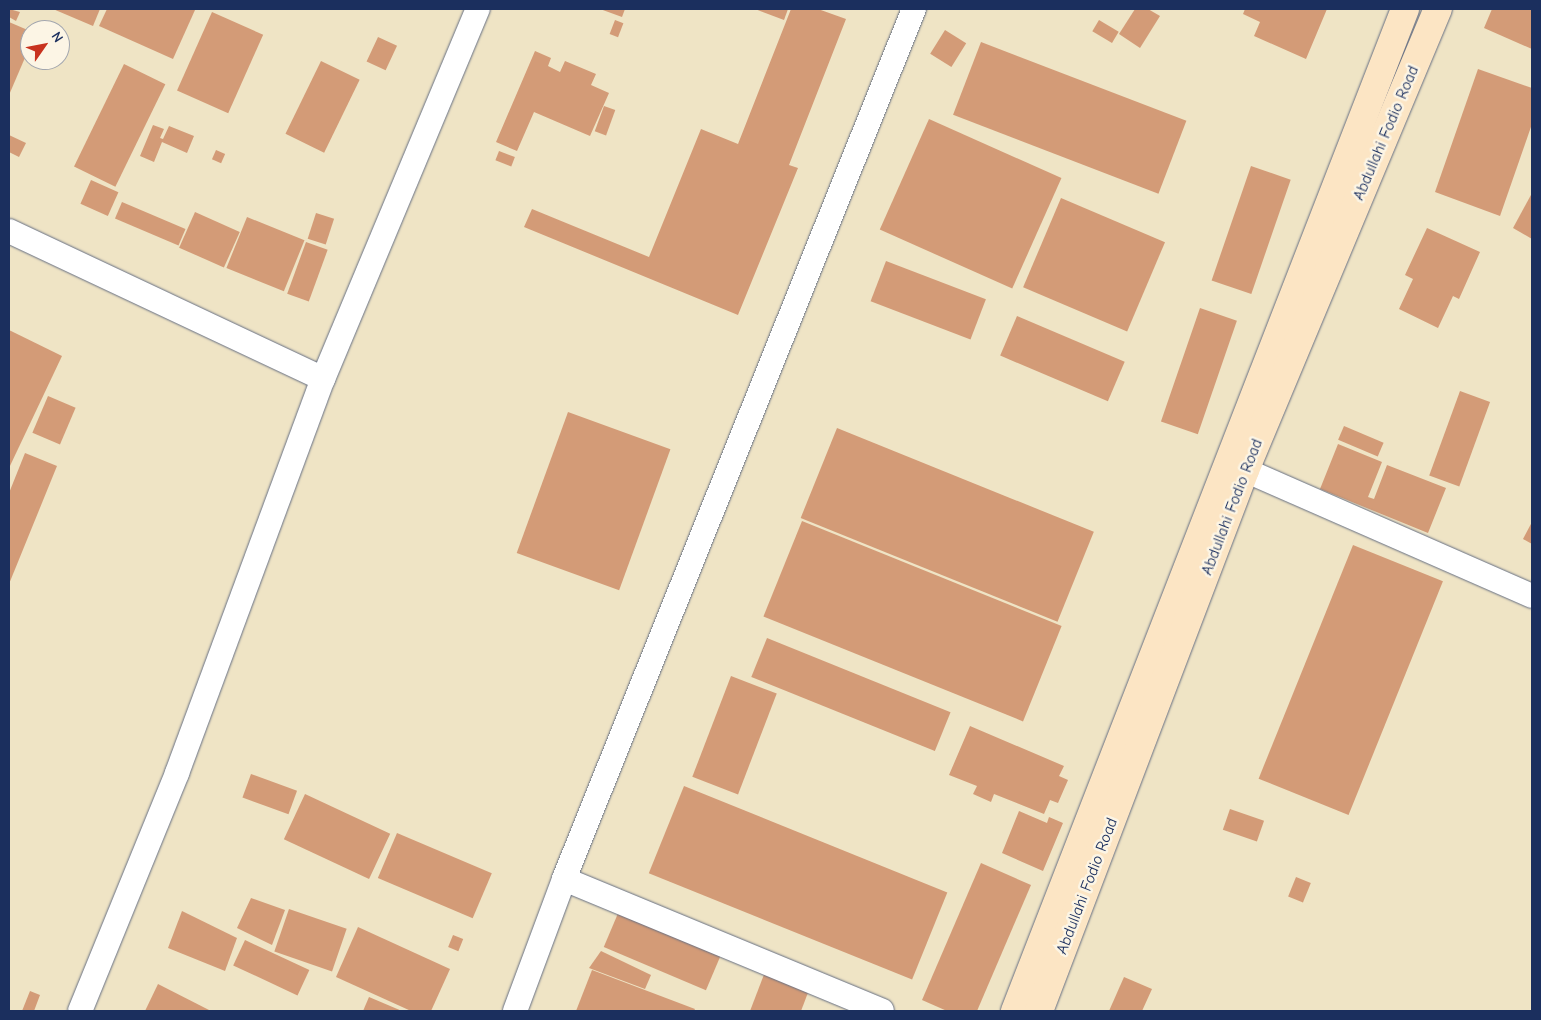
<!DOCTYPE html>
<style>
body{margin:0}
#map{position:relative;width:1541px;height:1020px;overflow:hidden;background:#efe4c5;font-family:"Comic Neue",sans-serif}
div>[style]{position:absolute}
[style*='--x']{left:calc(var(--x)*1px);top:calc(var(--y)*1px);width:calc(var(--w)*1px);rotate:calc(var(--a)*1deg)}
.building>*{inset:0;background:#d39b77;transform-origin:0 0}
.roads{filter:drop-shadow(0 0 1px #656e82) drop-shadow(0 0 1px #656e82)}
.minor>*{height:24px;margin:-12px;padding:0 12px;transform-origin:12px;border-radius:12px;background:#fff}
.secondary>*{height:28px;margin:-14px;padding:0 14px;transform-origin:14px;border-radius:14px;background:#fce5c4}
span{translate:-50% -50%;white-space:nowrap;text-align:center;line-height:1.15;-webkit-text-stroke:5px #fcf5e5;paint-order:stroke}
.street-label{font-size:16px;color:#1b2f5e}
.frame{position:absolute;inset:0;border:10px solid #1b2f5e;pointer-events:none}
.north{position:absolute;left:20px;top:20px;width:50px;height:50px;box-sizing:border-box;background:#fcf5e5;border:1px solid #a2a6af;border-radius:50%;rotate:57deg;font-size:14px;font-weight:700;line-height:20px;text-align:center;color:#1b2f5e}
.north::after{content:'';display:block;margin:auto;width:18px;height:22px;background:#c8321e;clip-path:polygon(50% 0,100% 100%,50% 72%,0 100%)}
</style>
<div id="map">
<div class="building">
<div style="clip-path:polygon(9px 9px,20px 12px,16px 21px,9px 17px)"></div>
<div style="clip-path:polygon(53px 9px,100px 9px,93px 26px)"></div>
<div style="clip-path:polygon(107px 9px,192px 9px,195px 10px,173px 59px,99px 26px)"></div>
<div style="clip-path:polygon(600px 9px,625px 9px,622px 17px)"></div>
<div style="clip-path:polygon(755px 9px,788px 9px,784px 20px)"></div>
<div style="clip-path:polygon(791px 9px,818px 9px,846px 19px,789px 165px,798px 168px,738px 315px,524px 227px,532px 209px,649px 257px,701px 129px,738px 144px)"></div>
<div style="clip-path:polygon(1135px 9px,1148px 9px,1160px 16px,1140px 48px,1119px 34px)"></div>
<div style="clip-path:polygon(1245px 9px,1327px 9px,1306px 59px,1254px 36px,1260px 22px,1243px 14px)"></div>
<div style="clip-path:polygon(1492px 9px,1532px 9px,1532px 49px,1484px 28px)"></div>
<div style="left:212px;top:12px;width:56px;height:86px;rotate:24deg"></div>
<div style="left:615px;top:20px;width:9px;height:15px;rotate:21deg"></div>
<div style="left:1099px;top:20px;width:23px;height:13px;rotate:31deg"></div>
<div style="clip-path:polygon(9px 22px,30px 31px,30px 46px,9px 95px)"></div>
<div style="left:945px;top:30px;width:25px;height:28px;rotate:32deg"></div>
<div style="left:378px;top:37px;width:21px;height:27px;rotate:25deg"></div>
<div style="left:981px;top:42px;width:220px;height:78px;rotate:21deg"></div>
<div style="clip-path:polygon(535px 51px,551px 58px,548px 66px,560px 72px,565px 61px,596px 74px,591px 85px,609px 93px,590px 136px,534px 112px,517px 151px,496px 142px)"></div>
<div style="left:321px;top:61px;width:43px;height:81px;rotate:26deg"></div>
<div style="left:124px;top:64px;width:46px;height:114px;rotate:26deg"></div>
<div style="clip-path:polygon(1478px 69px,1532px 88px,1532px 124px,1500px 216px,1435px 192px)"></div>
<div style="left:604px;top:106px;width:12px;height:27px;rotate:20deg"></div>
<div style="left:929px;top:119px;width:145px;height:121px;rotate:24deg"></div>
<div style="clip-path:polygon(153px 125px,164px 129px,160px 138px,163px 139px,169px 126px,194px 136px,187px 153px,162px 142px,154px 162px,140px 156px)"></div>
<div style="clip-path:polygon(9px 135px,26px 143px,19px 157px,9px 152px)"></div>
<div style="left:216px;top:150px;width:10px;height:10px;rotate:24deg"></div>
<div style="left:499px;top:151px;width:17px;height:10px;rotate:21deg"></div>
<div style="left:1251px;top:166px;width:42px;height:121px;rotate:19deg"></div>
<div style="left:91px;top:180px;width:30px;height:26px;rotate:24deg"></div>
<div style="clip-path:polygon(1532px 193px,1532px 239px,1513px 228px)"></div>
<div style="left:1061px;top:198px;width:113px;height:97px;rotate:23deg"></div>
<div style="left:122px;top:202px;width:69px;height:18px;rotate:23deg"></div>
<div style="left:195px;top:212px;width:49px;height:39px;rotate:24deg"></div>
<div style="left:316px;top:213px;width:19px;height:27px;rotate:18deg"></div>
<div style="left:247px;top:217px;width:62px;height:55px;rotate:22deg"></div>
<div style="clip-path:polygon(1427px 228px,1480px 252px,1459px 299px,1453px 296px,1438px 328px,1399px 309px,1413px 279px,1405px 275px)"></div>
<div style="left:306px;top:242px;width:23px;height:55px;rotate:20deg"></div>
<div style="left:886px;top:261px;width:107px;height:43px;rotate:21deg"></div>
<div style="left:1200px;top:308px;width:39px;height:120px;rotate:19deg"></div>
<div style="left:1017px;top:316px;width:117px;height:43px;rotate:23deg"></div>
<div style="clip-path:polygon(9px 330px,62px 356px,9px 468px)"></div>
<div style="left:1460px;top:391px;width:32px;height:90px;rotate:20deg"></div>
<div style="left:48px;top:396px;width:30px;height:40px;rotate:23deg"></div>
<div style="left:568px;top:412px;width:109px;height:150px;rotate:20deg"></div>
<div style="left:1344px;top:426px;width:43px;height:15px;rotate:23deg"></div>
<div style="left:837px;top:428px;width:277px;height:97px;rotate:22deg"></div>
<div style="clip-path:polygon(1338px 444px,1382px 462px,1368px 497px,1374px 499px,1387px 465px,1446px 488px,1428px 533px,1320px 489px)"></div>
<div style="clip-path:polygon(25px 453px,57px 466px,9px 584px,9px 493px)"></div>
<div style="left:802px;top:521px;width:280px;height:103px;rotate:22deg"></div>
<div style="clip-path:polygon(1532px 522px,1532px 544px,1523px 539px)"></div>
<div style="left:1353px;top:545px;width:97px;height:252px;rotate:22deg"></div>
<div style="left:767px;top:638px;width:198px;height:42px;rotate:22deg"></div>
<div style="left:731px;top:676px;width:49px;height:108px;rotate:21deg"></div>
<div style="clip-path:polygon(970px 726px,1064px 766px,1059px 776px,1068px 780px,1058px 803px,1050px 800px,1044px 814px,994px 794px,991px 802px,973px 794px,977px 786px,949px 775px)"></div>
<div style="left:251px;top:774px;width:49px;height:25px;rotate:20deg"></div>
<div style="left:684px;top:786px;width:284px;height:94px;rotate:22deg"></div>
<div style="left:305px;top:794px;width:94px;height:50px;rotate:25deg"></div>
<div style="left:1230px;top:809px;width:36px;height:22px;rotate:19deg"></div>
<div style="clip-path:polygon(1019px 811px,1047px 823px,1049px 817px,1063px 823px,1043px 871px,1002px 853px)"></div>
<div style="left:397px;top:833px;width:103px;height:49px;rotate:23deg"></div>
<div style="clip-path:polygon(981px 863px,1031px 885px,977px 1011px,947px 1011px,922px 1000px)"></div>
<div style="left:1296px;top:877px;width:16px;height:21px;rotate:22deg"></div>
<div style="clip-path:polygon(251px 898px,285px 910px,272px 945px,237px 928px)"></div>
<div style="left:289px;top:909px;width:61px;height:45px;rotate:19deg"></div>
<div style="clip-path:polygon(182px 911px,237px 938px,225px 971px,168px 948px)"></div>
<div style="left:619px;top:911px;width:111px;height:39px;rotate:23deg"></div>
<div style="clip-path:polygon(358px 927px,450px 969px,431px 1011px,411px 1011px,336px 977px)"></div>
<div style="left:453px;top:935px;width:11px;height:13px;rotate:22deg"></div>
<div style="left:245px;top:940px;width:71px;height:28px;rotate:25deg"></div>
<div style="clip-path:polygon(601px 951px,651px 975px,645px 989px,589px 968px)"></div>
<div style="clip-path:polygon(592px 970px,695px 1009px,694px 1011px,576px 1011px)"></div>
<div style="clip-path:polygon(765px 972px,809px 990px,801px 1011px,750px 1011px)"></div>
<div style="clip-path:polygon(1124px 977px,1152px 989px,1142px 1011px,1109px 1011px)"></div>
<div style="clip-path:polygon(158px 984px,211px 1011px,145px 1011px)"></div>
<div style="clip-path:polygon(30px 991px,40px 995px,34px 1011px,22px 1011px)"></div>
<div style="clip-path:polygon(369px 997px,402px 1011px,363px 1011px)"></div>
</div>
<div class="roads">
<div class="minor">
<div style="--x:9;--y:231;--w:347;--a:25.2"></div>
<div style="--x:1245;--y:470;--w:313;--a:23.7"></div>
<div style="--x:564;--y:879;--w:344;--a:22.5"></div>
<div style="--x:80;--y:1011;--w:257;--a:-67.8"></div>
<div style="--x:177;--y:773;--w:420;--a:-69.7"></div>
<div style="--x:323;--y:379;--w:401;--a:-67.3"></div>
<div style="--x:515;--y:1011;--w:141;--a:-69.6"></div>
<div style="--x:564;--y:879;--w:938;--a:-68.09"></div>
</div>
<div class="secondary">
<div style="--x:1015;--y:1011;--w:1075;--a:-68.73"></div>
<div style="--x:1039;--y:1011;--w:579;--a:-69.15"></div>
<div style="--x:1245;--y:470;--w:500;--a:-67.3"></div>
</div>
</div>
<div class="street-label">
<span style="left:1386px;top:133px;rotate:-67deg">Abdullahi Fodio Road</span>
<span style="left:1232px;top:507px;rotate:-69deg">Abdullahi Fodio Road</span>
<span style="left:1087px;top:886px;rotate:-69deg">Abdullahi Fodio Road</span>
</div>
<div class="frame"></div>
<div class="north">N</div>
</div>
